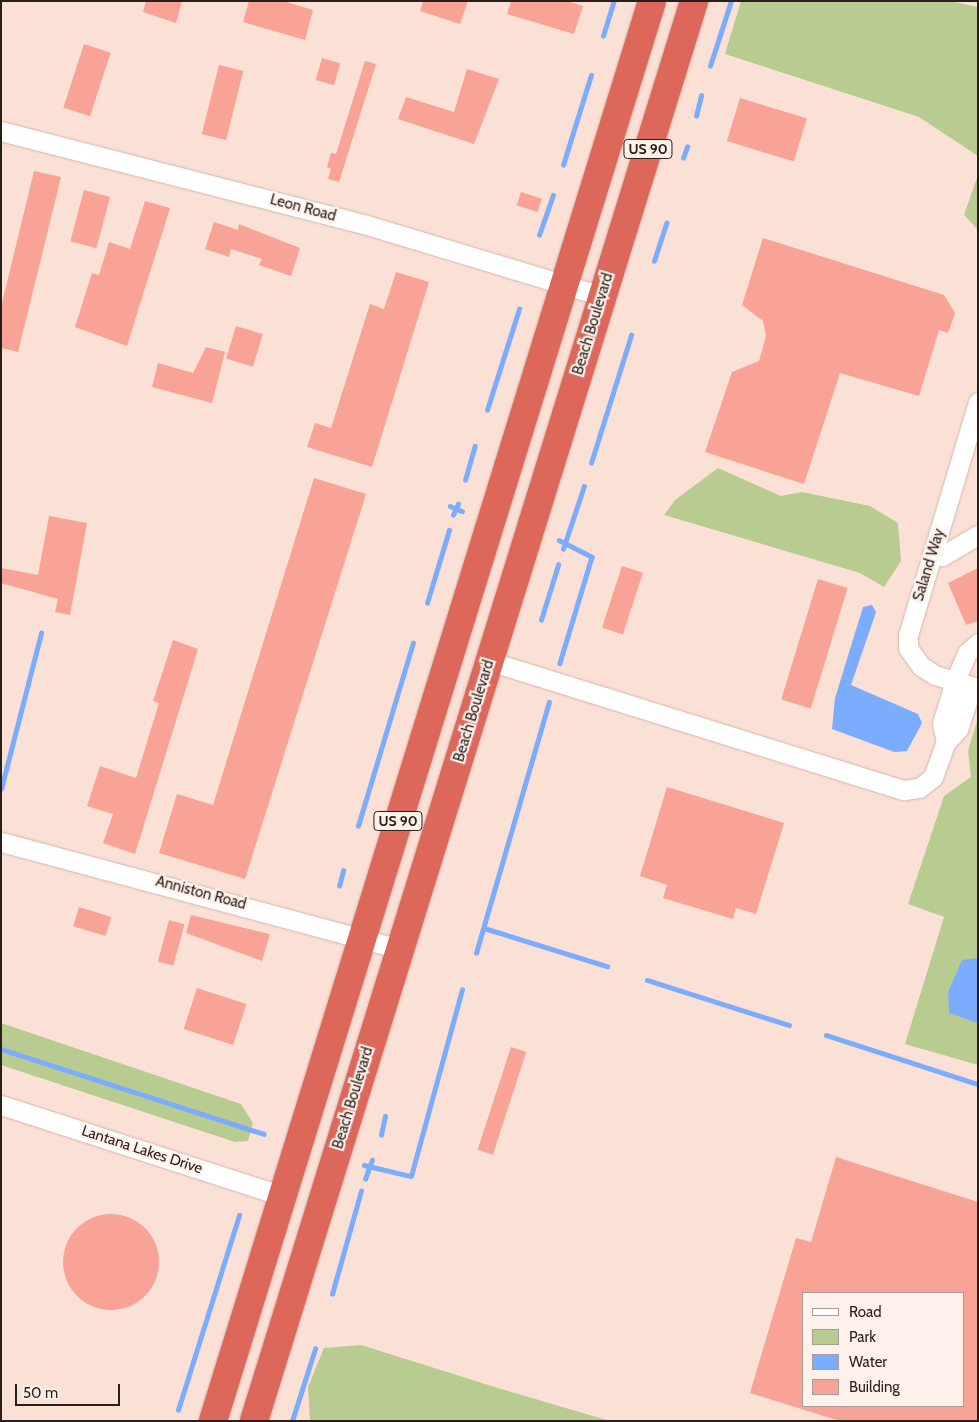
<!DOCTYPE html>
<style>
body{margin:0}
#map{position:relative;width:979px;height:1422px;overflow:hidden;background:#fbe0d6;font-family:Cabin,sans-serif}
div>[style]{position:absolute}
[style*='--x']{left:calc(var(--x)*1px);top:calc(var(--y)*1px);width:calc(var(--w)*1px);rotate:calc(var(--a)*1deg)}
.green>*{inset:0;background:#b8cc91}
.water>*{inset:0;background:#7cacfe}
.stream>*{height:4.5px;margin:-2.25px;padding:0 2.25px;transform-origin:2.25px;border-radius:2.25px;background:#7cacfe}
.building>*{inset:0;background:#f8a395;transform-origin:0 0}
.round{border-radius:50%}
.roads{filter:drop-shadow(0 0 1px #d6b6a9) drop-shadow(0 0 1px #d6b6a9)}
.minor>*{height:19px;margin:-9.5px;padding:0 9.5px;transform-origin:9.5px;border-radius:9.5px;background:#fff}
.highway>*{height:28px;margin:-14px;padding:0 14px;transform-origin:14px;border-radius:14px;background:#dd675a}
span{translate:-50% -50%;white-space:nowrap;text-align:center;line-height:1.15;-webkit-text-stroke:4.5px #fef1eb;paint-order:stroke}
.shield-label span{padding:1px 4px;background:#fef1eb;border:1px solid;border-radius:4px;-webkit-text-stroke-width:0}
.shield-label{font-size:14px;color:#2a1e19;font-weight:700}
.street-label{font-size:15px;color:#2a1e19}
.frame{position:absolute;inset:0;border:2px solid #2a1e19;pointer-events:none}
.legend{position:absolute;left:802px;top:1292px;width:162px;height:115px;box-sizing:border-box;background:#fef1eb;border:1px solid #a99d97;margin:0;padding:6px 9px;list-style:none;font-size:15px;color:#2a1e19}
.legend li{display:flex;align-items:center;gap:10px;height:25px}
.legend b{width:25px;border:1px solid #a99d97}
.scale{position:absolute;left:15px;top:1384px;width:105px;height:22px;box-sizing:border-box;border:2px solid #2a1e19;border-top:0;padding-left:6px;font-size:15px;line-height:18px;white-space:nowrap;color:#2a1e19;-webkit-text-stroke:4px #fef1eb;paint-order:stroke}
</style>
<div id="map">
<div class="green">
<div style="clip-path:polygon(741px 1px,949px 1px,978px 7px,978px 156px,919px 117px,725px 54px)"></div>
<div style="clip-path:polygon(978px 175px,978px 230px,964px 215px)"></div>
<div style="clip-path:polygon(718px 468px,781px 496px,802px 492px,870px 506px,898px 523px,901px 561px,884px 587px,860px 573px,664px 515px,675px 500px)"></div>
<div style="clip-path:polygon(978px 718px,978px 1065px,905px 1044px,944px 917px,908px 904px,944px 796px,971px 777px,968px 751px)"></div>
<div style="clip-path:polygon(1px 1023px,241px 1104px,253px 1123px,248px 1141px,235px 1142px,1px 1065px)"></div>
<div style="clip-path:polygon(361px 1345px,498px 1388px,610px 1421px,310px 1421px,308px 1387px,324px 1348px)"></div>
</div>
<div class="water">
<div style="clip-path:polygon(872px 605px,876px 612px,851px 685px,918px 714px,922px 723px,907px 751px,894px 752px,832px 729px,835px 698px,863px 607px)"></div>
<div style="clip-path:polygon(978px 958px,978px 1023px,949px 1013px,948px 992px,962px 960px)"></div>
</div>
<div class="stream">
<div style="--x:603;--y:36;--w:37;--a:-73"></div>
<div style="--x:710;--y:66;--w:68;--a:-72.1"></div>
<div style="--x:696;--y:116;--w:21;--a:-76"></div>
<div style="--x:683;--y:158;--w:12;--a:-70"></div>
<div style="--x:563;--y:165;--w:94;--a:-72.7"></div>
<div style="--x:539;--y:235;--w:42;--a:-70.7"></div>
<div style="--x:654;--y:261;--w:40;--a:-72"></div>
<div style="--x:487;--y:410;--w:106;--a:-72.4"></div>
<div style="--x:591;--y:463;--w:134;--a:-72.6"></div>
<div style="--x:465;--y:480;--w:35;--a:-74"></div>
<div style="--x:450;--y:506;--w:13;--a:23"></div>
<div style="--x:453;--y:515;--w:12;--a:-66"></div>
<div style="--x:559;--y:540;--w:37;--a:27"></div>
<div style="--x:592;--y:557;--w:111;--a:106.8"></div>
<div style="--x:563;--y:549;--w:66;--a:-71.6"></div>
<div style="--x:427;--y:603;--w:76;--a:-73.2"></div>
<div style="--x:541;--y:620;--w:58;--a:-72.8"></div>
<div style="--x:1;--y:789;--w:161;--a:-75.6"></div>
<div style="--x:358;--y:826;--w:191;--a:-73.3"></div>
<div style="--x:339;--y:886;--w:16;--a:-75"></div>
<div style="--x:484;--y:928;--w:129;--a:17.2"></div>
<div style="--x:476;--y:953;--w:261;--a:-73.8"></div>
<div style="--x:647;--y:980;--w:149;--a:17.6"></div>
<div style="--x:826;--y:1035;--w:160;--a:17.9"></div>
<div style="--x:1;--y:1049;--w:276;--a:17.9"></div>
<div style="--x:381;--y:1135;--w:19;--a:-78"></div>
<div style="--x:364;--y:1165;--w:48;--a:13.2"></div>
<div style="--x:411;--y:1176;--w:193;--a:-74.7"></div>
<div style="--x:365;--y:1179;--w:20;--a:-70"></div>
<div style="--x:332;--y:1294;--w:107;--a:-74.3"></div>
<div style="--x:178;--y:1410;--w:204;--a:-72.6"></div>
<div style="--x:292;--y:1421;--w:76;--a:-72.3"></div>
</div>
<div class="building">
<div style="clip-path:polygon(146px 1px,182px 1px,176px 23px,143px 12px)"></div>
<div style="clip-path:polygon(249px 1px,283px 1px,313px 10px,305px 40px,243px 22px)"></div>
<div style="clip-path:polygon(423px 1px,468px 1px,460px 24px,420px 11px)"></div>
<div style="clip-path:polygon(511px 1px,567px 1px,583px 6px,574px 34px,507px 14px)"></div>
<div style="left:84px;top:44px;width:28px;height:67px;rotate:18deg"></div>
<div style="left:322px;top:58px;width:19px;height:23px;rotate:16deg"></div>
<div style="clip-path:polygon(365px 61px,376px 64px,339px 182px,328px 179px,331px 169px,327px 167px,331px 153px,336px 154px)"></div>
<div style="left:219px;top:65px;width:25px;height:71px;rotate:14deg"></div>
<div style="clip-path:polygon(467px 69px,499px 79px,474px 144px,398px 119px,406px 97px,454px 112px)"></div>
<div style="left:740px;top:98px;width:70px;height:45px;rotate:17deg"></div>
<div style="clip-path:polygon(34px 171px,61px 177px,18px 352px,1px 348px,1px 307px)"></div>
<div style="left:84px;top:190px;width:27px;height:53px;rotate:15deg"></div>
<div style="left:521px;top:192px;width:22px;height:14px;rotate:18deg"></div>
<div style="clip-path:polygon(145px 201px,170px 208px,127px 346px,75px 327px,92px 273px,99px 275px,109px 242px,130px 249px)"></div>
<div style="clip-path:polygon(214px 222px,238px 230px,239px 224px,300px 248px,291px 276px,259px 265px,262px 259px,231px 249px,229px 257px,205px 249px)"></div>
<div style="clip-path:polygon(763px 238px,944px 295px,955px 313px,948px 333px,939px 330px,919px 396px,840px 373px,804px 484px,705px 452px,732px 372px,759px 361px,766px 336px,763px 321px,742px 305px)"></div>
<div style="clip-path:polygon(396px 272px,429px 282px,372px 467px,307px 447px,315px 423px,331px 428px,370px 304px,384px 309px)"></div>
<div style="left:236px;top:326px;width:28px;height:34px;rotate:17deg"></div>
<div style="clip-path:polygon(206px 347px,225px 352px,212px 403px,152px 387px,158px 363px,193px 373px)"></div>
<div style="clip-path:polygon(314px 478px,366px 494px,245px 879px,159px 853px,177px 794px,213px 805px)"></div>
<div style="clip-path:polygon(49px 516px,87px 523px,70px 615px,55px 612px,58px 599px,1px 583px,1px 568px,38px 575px)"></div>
<div style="left:622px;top:566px;width:22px;height:65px;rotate:18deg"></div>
<div style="clip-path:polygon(978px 568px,978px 621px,966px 625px,948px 583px)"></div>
<div style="left:818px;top:579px;width:31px;height:126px;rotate:17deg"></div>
<div style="clip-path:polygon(173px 640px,198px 649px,135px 854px,103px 843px,113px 814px,87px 806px,100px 766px,136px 778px,159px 703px,153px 701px)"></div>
<div style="clip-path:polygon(667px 787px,784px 823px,756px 914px,736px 908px,733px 919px,663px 898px,667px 885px,640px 876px)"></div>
<div style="left:79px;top:907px;width:34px;height:20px;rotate:17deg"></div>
<div style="clip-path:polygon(191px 915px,270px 934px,262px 961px,186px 933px)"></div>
<div style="left:169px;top:920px;width:16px;height:43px;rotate:15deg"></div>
<div style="left:197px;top:988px;width:52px;height:43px;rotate:18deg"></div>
<div style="left:511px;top:1047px;width:16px;height:108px;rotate:18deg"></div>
<div style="clip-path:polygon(evenodd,836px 1157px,978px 1202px,978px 1421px,840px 1421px,750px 1393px,796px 1238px,811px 1242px,836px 1157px,803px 1293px,963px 1293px,963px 1406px,803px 1406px,803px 1293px)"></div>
<div class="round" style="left:63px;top:1214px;width:96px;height:96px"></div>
</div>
<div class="roads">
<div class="minor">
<div style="--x:1;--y:131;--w:378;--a:14.4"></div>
<div style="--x:367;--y:225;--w:245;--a:16.8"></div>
<div style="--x:978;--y:402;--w:244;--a:106.7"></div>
<div style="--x:908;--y:636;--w:12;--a:90"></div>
<div style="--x:908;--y:648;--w:22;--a:54"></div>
<div style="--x:921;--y:666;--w:17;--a:33"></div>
<div style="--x:935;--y:675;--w:45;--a:16.8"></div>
<div style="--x:932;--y:554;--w:10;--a:11"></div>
<div style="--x:942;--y:556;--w:42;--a:-30.3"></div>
<div style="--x:489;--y:661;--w:435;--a:17.3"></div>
<div style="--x:904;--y:790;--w:15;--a:-8"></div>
<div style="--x:919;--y:788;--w:18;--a:-38"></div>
<div style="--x:933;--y:777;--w:37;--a:-70"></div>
<div style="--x:946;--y:742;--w:18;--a:-47"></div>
<div style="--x:958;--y:729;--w:44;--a:-71.6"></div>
<div style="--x:946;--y:742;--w:19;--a:-102"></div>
<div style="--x:942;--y:723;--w:44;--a:-72.8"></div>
<div style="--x:955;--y:681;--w:30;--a:-67"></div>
<div style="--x:967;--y:653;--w:15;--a:-42"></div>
<div style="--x:1;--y:842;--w:412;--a:15"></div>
<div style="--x:1;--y:1105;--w:296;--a:17.9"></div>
</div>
<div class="highway">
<div style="--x:213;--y:1421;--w:1486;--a:-72.82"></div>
<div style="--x:254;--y:1421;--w:1487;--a:-72.78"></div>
</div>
</div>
<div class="shield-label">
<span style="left:648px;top:149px">US 90</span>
<span style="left:398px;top:821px">US 90</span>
</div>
<div class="street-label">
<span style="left:303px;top:208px;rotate:15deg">Leon Road</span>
<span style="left:593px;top:324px;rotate:-73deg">Beach Boulevard</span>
<span style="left:929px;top:565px;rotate:-73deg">Saland Way</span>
<span style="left:474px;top:711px;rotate:-73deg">Beach Boulevard</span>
<span style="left:201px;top:893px;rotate:15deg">Anniston Road</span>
<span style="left:353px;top:1098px;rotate:-73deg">Beach Boulevard</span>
<span style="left:142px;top:1150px;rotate:18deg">Lantana Lakes Drive</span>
</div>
<div class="frame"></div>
<ul class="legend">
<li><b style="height:6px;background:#fff"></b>Road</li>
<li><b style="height:14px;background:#b8cc91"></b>Park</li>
<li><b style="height:14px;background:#7cacfe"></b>Water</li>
<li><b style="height:14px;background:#f8a395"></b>Building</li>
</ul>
<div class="scale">50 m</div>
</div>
